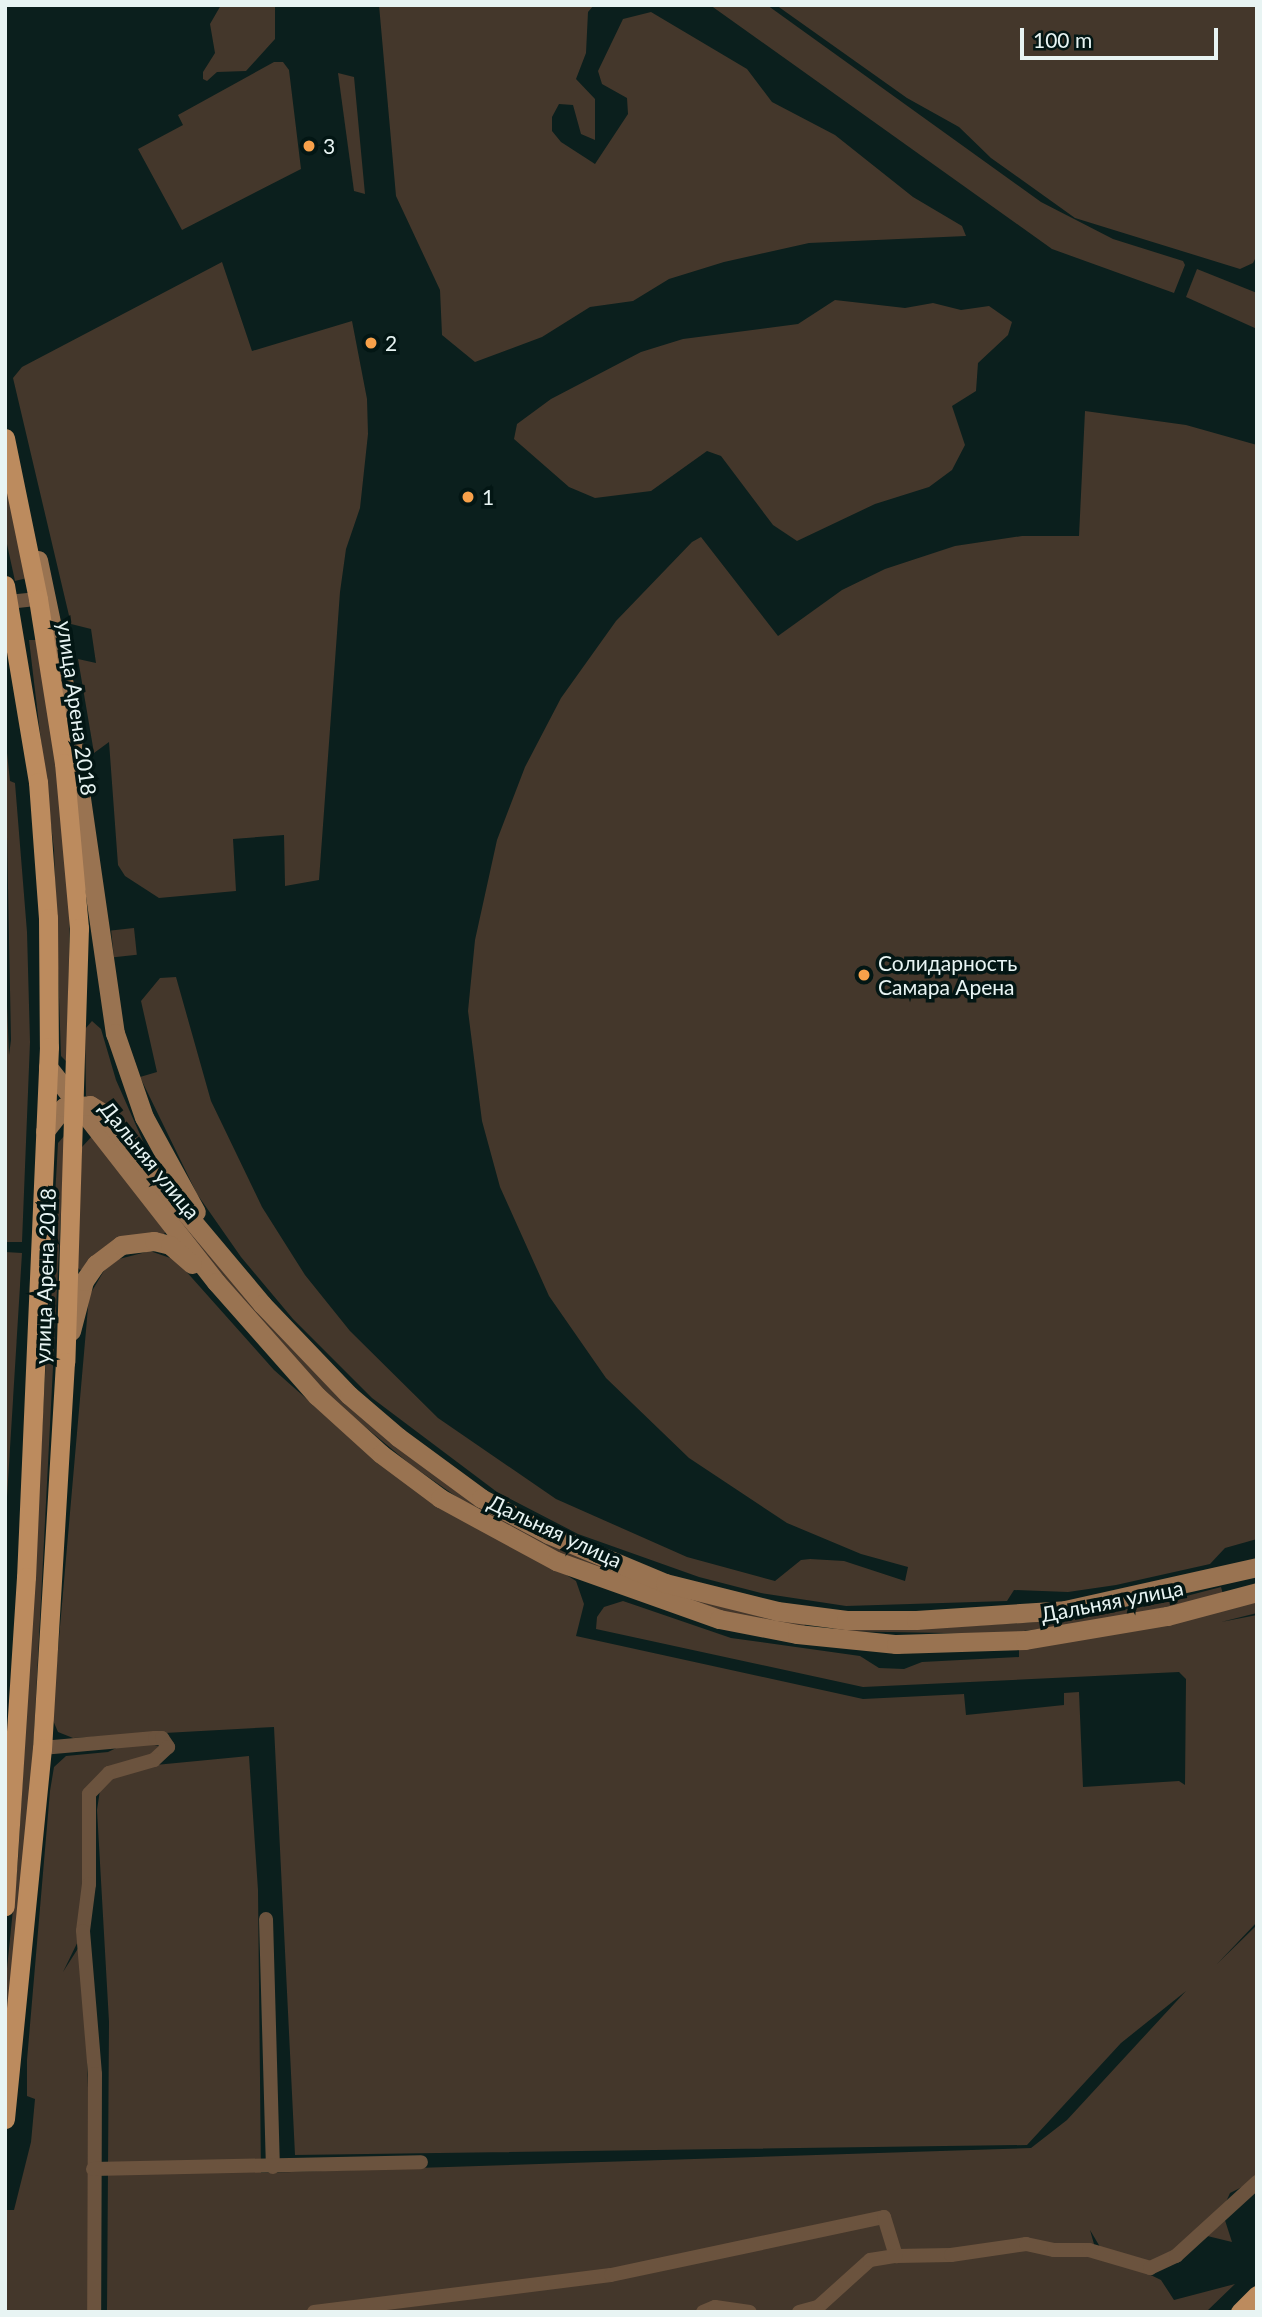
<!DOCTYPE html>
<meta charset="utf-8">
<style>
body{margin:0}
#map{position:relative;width:1262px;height:2317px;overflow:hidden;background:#0b1f1d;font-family:Lato,sans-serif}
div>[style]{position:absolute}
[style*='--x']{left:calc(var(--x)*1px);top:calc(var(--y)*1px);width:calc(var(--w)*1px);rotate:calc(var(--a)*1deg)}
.green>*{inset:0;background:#44372b;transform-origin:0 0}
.minor>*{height:14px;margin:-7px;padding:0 7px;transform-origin:7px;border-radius:7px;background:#6b533e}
.secondary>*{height:19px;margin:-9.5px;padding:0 9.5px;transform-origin:9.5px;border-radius:9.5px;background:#997351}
.primary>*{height:19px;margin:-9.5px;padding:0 9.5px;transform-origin:9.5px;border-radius:9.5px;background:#bc8b5e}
.dots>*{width:19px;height:19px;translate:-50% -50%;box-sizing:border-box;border:4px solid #031614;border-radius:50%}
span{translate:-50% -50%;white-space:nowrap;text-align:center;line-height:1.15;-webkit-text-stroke:7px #031614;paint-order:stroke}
.poi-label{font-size:21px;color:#e8f4f3}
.left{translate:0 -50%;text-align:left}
.street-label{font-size:21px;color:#e8f4f3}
.frame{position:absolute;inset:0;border:7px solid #e8f4f3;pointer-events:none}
.scale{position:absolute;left:1020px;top:28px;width:198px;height:32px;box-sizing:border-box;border:4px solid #e8f4f3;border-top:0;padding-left:9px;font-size:21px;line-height:24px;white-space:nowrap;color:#e8f4f3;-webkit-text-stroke:5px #031614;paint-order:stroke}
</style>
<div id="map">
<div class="green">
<div style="clip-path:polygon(221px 5px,275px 5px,275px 39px,246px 71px,217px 72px,207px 81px,203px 79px,203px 72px,215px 53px,210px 24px)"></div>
<div style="clip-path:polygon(379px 5px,594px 5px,588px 12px,586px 53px,576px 79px,595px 99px,595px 140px,581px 134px,573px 105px,559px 104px,552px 117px,552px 131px,561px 142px,595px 164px,628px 114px,627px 98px,602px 84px,598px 71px,623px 19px,651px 12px,747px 69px,772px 102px,835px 135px,913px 197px,962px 226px,966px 236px,809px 243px,724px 262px,669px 279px,633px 301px,590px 307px,542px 337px,475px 362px,442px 335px,440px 290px,396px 196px)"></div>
<div style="clip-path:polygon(710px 5px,767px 5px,1041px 202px,1113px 239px,1183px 261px,1185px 265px,1174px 293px,1052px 249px)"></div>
<div style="clip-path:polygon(776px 5px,1257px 5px,1257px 255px,1253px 263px,1240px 269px,1075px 218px,991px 158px,959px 127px,907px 98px)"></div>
<div style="clip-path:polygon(274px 62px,283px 62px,289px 70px,301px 169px,182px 230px,138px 149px,183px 125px,178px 115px)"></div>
<div style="clip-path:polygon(338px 73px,354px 77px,365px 194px,354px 191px)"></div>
<div style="clip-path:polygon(222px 262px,252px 351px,352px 321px,367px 399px,368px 434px,360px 508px,346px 549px,340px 592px,319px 880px,285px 886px,284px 835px,233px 839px,236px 891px,159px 898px,125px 876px,118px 865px,109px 742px,94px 753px,78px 659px,96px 663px,91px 629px,71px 624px,13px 378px,22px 367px)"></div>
<div style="clip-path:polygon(1197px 269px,1257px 293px,1257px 329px,1186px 297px)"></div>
<div style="clip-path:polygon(835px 300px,905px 308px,933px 303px,961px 310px,989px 306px,1012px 322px,1008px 335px,978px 363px,976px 391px,952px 406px,965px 445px,952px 470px,929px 487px,875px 504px,797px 541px,773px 525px,721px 456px,707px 451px,651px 491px,595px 498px,569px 487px,514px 439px,517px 424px,551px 399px,641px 352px,683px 339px,798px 324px)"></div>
<div style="clip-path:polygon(1085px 411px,1186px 425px,1257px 445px,1257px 1539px,1225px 1548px,1210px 1564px,1116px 1585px,1068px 1592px,1014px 1590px,1007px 1601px,846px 1606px,761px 1593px,699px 1577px,578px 1534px,497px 1492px,372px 1398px,293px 1319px,241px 1257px,197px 1194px,140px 1077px,157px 1072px,141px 1001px,160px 978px,176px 977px,211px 1101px,262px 1207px,305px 1275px,350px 1331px,438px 1418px,556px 1499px,687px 1557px,775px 1581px,801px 1560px,810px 1559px,844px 1561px,905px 1581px,908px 1567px,861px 1554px,787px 1523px,689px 1458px,606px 1378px,549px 1296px,500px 1187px,482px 1121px,468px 1011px,475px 940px,497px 840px,525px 767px,561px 698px,616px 621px,692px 542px,701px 537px,778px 636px,842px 590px,885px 569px,955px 546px,1022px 536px,1079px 536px)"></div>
<div style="clip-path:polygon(5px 470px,27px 578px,15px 581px,5px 535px)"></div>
<div style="clip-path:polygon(29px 640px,36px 640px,58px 776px,70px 905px,67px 1062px,61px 1056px,54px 850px)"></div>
<div style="clip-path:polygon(5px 734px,10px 781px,15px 783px,27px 932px,30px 1042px,22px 1242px,5px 1242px,5px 956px,9px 1055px,11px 1040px)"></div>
<div style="left:134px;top:928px;width:27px;height:23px;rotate:84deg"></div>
<div style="clip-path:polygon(92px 1021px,101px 1029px,116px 1080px,150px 1157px,86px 1096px,85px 1029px)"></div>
<div style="clip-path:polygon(103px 1126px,264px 1319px,362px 1418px,554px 1543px,806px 1619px,804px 1628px,722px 1614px,568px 1558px,477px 1511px,411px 1465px,328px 1396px,254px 1317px)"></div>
<div style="clip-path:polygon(65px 1135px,27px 1870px,5px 2066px,5px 1988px,18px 1860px,58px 1143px)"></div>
<div style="clip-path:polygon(93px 1135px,168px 1227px,163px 1236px,80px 1270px,76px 1266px,82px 1147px)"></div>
<div style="clip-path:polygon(150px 1251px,176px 1260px,274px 1370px,354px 1441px,576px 1581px,584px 1604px,576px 1636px,863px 1699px,964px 1694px,966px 1715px,1064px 1705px,1064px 1693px,1079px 1692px,1083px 1787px,1179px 1781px,1185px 1785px,1186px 1679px,1179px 1672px,863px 1687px,596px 1629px,597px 1617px,604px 1607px,623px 1601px,731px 1638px,860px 1656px,879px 1668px,904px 1669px,922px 1662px,1019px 1657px,1019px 1647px,1257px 1598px,1257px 1613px,1221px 1622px,1257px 1615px,1257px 1922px,1217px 1964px,1257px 1925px,1257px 2193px,1244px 2186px,1230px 2193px,1222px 2211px,1232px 2242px,1195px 2233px,1169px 2260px,1137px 2262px,1103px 2252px,1090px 2230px,1094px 2244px,1059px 2246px,1132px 2266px,1161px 2280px,1174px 2300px,1235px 2284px,1206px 2312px,107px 2312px,109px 2022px,97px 1810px,101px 1783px,89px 1794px,82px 1842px,83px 1931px,63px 1972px,84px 1939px,94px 2312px,5px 2312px,5px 2210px,14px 2210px,31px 2142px,35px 2099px,27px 2096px,27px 2060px,50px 1791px,54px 1767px,66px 1756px,108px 1752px,133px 1740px,159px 1746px,154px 1760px,145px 1766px,249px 1756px,258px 1890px,261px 2173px,1031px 2148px,1067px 2120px,1186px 1991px,1121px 2043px,1027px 2145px,295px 2155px,274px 1727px,73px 1738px,58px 1732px,52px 1718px,89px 1296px,105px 1269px,119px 1259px)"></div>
<div style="clip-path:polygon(5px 1252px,22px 1253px,5px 1530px)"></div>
<div style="clip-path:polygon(1221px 1587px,1223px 1594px,1114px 1619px,1001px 1634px,833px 1631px,834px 1624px,934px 1628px,1037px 1622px,1148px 1606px)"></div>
</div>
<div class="minor">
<div style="--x:8;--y:602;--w:30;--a:-6"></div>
<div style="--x:42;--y:1748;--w:113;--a:-5.1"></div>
<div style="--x:155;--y:1738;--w:7;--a:0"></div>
<div style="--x:162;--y:1738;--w:11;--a:56"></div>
<div style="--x:168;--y:1747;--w:19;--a:137"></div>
<div style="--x:154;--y:1760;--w:47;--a:163.9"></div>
<div style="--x:109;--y:1773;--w:29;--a:134"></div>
<div style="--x:89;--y:1794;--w:90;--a:90"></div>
<div style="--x:89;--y:1884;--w:47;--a:97.3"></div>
<div style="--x:83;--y:1931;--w:144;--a:85.2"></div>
<div style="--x:95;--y:2074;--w:238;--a:90.2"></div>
<div style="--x:266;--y:1919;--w:248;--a:88.4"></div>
<div style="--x:93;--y:2169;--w:328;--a:-1.2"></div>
<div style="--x:314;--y:2312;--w:299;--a:-7.1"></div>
<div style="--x:611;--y:2275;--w:279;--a:-12"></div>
<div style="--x:884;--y:2217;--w:41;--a:72.9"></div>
<div style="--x:896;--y:2256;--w:55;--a:-1"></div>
<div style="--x:951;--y:2255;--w:76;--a:-8.3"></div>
<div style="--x:1026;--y:2244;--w:29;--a:12"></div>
<div style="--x:1054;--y:2250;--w:35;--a:0"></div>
<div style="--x:1089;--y:2250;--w:64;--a:16.4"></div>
<div style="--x:1150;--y:2268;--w:29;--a:-25"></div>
<div style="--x:1176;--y:2256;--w:110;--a:-42.4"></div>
<div style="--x:703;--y:2312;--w:13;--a:-23"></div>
<div style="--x:715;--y:2307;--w:35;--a:8"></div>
<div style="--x:799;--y:2312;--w:20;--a:-15"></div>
<div style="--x:818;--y:2307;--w:70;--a:-42.1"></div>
<div style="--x:870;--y:2260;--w:26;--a:-9"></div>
</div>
<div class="secondary">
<div style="--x:38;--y:560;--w:137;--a:78.2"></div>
<div style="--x:66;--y:694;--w:343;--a:81.8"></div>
<div style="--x:115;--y:1033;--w:89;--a:71"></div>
<div style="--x:144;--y:1117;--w:108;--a:61.3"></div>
<div style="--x:48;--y:1067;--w:273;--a:52"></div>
<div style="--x:216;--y:1282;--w:152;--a:48.5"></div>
<div style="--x:317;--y:1396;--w:86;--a:42.2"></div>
<div style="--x:381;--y:1454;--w:74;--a:36.7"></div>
<div style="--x:440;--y:1498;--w:132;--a:28.5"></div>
<div style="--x:556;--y:1561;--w:173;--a:19.6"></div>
<div style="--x:719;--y:1619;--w:79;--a:10.9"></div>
<div style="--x:797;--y:1634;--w:100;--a:5.8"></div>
<div style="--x:896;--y:1644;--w:129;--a:-1.8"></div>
<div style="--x:1025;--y:1640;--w:144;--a:-9.6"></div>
<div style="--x:1167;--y:1616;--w:93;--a:-14.9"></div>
<div style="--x:45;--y:1131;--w:31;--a:-52"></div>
<div style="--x:64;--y:1107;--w:26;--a:-4"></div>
<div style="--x:90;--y:1105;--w:13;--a:32"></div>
<div style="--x:101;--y:1112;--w:251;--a:50"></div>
<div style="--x:262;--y:1304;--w:126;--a:46.3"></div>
<div style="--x:349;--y:1395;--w:65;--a:40.6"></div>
<div style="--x:398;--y:1437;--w:103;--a:36.3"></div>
<div style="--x:481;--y:1498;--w:76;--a:28.2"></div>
<div style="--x:548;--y:1534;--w:127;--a:22.7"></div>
<div style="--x:665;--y:1583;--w:115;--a:14"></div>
<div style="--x:777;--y:1611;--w:70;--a:7.4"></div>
<div style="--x:846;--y:1620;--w:70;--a:0"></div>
<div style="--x:916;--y:1620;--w:149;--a:-3.8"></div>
<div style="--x:1065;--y:1610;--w:197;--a:-12.6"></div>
<div style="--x:71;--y:1331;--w:52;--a:-75.4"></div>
<div style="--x:84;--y:1281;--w:21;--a:-55"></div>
<div style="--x:96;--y:1264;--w:31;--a:-37"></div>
<div style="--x:121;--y:1245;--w:33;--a:-7"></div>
<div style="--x:154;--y:1241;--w:16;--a:14"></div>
<div style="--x:170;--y:1245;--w:29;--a:41"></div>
</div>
<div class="primary">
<div style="--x:5;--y:438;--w:164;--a:78.4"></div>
<div style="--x:38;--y:599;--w:166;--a:81"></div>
<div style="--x:64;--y:763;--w:166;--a:84.8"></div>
<div style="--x:79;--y:928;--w:434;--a:91.8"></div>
<div style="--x:65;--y:1362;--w:387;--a:93.4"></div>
<div style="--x:42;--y:1748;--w:373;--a:95.7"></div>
<div style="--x:5;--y:585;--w:200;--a:80.5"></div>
<div style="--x:38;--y:782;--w:136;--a:85.8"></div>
<div style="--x:48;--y:918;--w:129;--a:89.6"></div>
<div style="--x:49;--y:1047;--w:530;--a:92.48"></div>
<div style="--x:26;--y:1577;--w:330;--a:93.7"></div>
<div style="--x:1240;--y:2312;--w:24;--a:-45"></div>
</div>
<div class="dots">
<div style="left:309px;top:146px;background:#f8a14a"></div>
<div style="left:371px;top:343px;background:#f8a14a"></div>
<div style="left:468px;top:497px;background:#f8a14a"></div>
<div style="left:864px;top:975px;background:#f8a14a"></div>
</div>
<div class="poi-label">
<span class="left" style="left:323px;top:146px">3</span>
<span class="left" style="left:385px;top:343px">2</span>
<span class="left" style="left:482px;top:497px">1</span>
<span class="left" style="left:878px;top:975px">Солидарность<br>Самара Арена</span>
</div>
<div class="street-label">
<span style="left:77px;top:708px;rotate:82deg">улица Арена 2018</span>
<span style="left:150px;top:1160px;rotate:51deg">Дальняя улица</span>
<span style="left:45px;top:1276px;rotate:-88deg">улица Арена 2018</span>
<span style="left:555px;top:1531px;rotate:25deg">Дальняя улица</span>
<span style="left:1112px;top:1601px;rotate:-11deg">Дальняя улица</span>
</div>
<div class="frame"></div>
<div class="scale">100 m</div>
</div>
